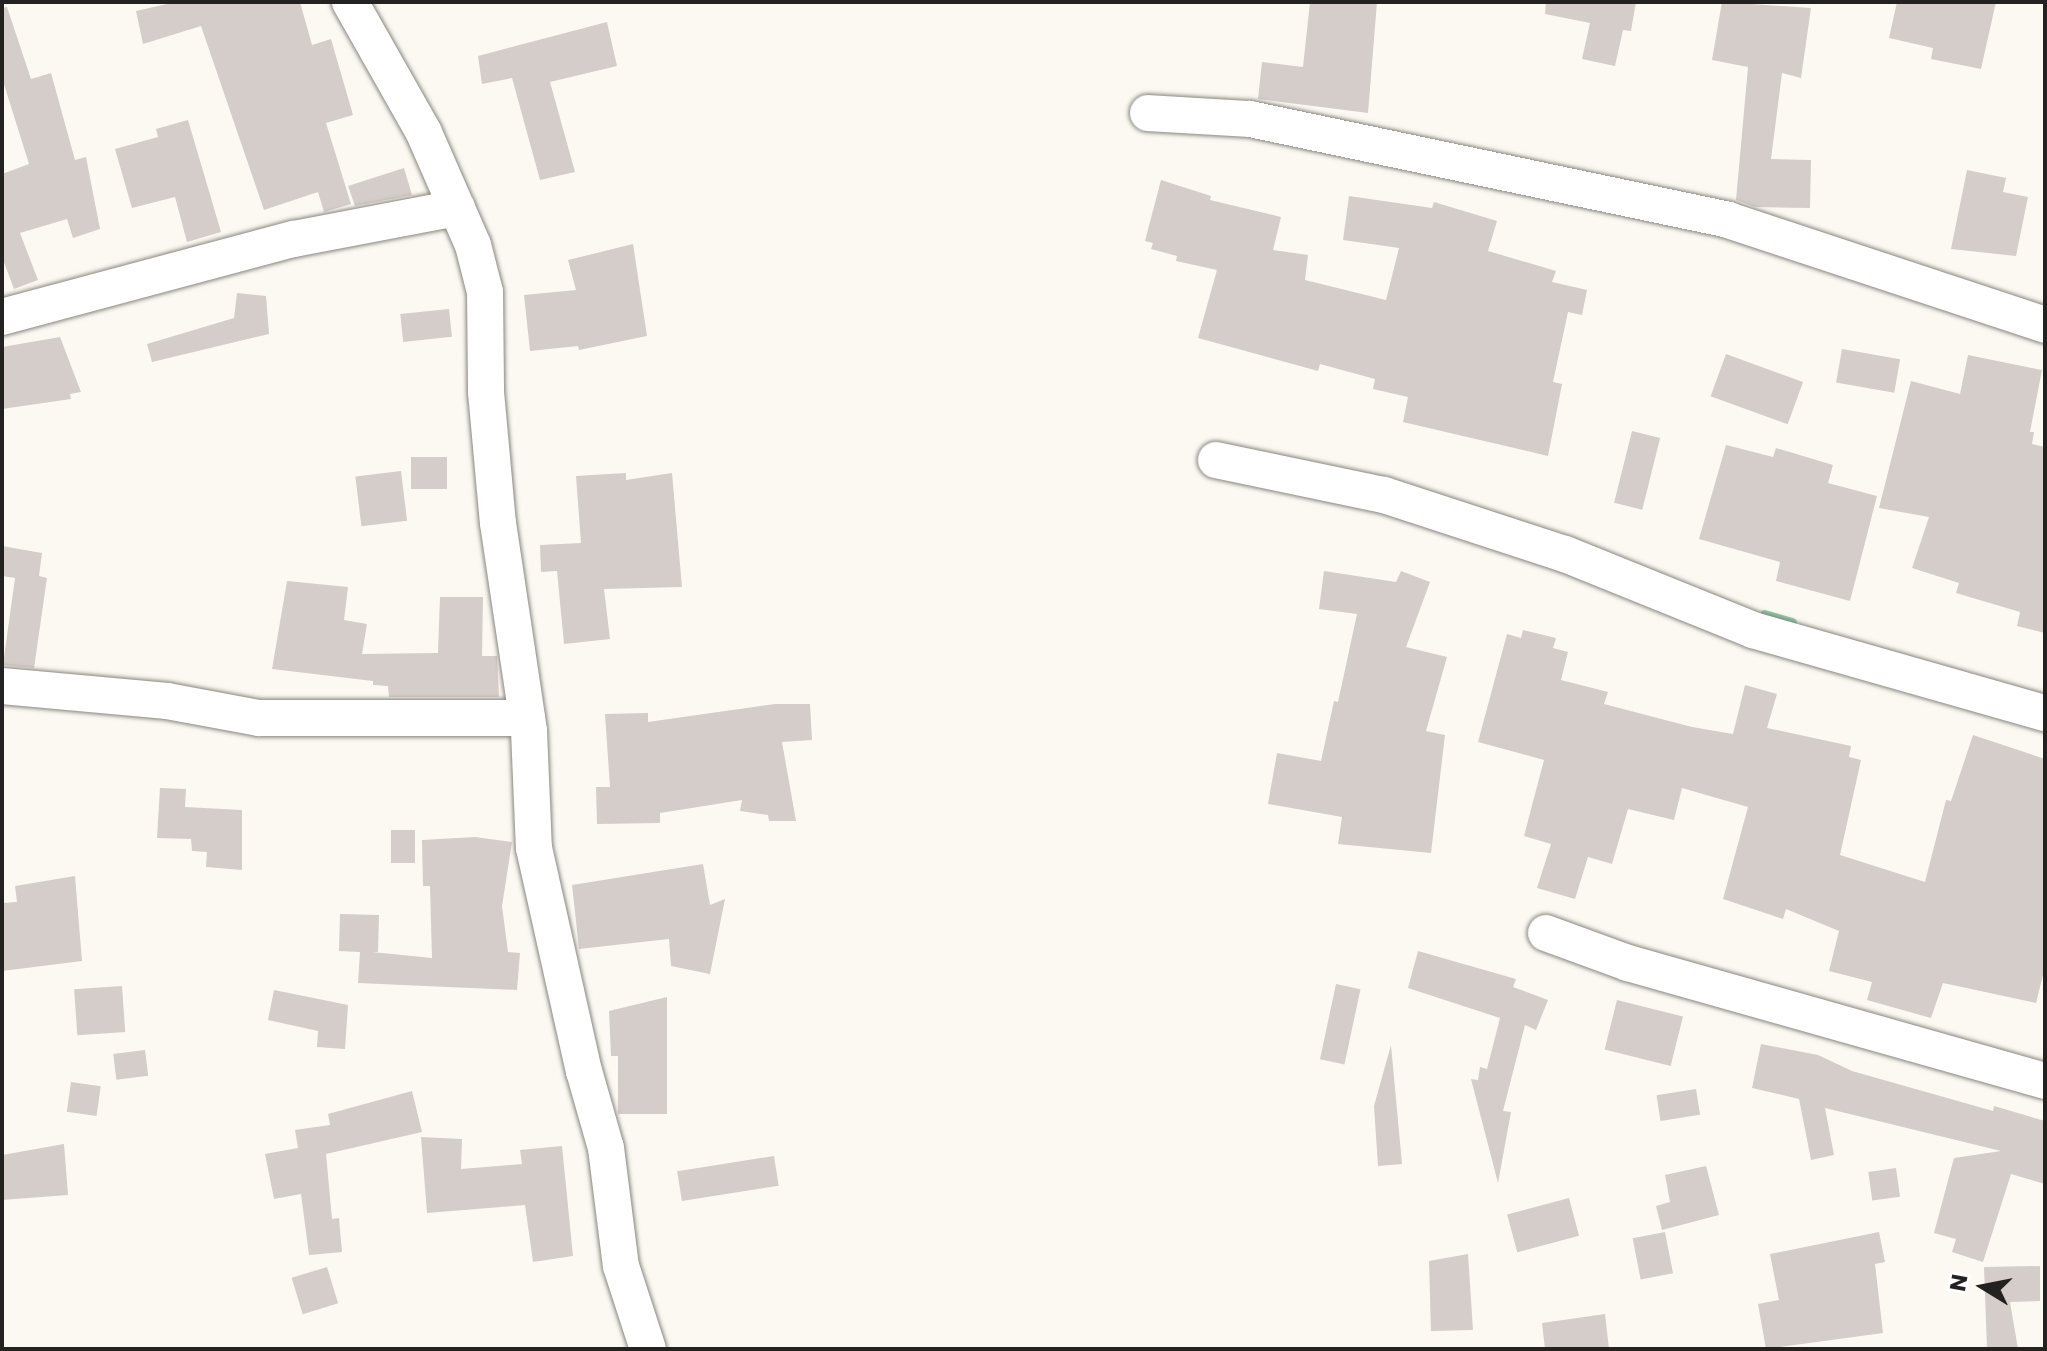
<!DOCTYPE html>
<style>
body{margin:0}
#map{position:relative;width:2047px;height:1351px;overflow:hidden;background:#fcf9f2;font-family:Poppins,sans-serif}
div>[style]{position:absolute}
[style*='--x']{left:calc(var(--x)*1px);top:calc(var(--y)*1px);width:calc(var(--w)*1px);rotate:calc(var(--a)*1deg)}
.stream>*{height:9px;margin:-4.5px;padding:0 4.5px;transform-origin:4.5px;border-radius:4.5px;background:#82cea5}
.building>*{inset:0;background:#d4cdc9;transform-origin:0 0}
.roads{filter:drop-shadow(0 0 2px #888680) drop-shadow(0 0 2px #888680)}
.minor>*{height:36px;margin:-18px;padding:0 18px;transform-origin:18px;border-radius:18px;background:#fff}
span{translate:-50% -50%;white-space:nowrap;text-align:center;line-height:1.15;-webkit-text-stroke:8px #fff;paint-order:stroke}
.frame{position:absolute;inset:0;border:4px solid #232220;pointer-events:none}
.north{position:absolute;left:1943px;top:1247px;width:80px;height:80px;-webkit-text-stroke:6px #fff;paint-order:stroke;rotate:280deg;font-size:22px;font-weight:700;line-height:32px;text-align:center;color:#232220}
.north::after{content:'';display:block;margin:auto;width:28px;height:36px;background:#232220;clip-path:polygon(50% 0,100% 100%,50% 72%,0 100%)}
</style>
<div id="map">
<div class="stream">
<div style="--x:1764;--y:614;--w:29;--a:16"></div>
</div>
<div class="building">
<div style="clip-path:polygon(176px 2px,300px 2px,312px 45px,331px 39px,353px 115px,326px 123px,351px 204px,324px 212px,318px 192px,264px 210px,201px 26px,143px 44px,136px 11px)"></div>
<div style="clip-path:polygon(1310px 2px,1377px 2px,1368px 113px,1258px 99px,1262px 62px,1303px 67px)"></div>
<div style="clip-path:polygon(1546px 2px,1636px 2px,1631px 31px,1623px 30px,1615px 66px,1582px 59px,1590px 23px,1545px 14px)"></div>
<div style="clip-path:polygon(1722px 2px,1811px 8px,1801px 78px,1782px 73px,1771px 159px,1811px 160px,1810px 208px,1755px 207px,1736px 200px,1748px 67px,1712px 60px)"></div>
<div style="clip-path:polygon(1897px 2px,1996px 2px,1981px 69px,1931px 59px,1933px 48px,1889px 38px)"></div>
<div style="clip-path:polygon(7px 7px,31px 79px,51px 73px,75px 160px,86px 157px,100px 229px,73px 238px,67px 219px,20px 233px,38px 280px,14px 289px,2px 257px,2px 174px,29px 164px,2px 78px,2px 8px)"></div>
<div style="clip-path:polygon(607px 22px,617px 66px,550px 82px,575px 172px,540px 180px,512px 78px,482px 84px,478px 56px)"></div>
<div style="clip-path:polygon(188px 120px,221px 232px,187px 242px,175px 197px,132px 208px,115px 149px,158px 137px,156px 129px)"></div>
<div style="clip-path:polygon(404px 168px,412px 195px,355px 206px,348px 186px)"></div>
<div style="clip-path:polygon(1967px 170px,2006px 178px,2003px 192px,2028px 197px,2016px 256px,1951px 249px)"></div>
<div style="clip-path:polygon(1161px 180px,1211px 196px,1210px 200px,1281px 217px,1273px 250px,1308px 255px,1305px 280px,1386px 300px,1399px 248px,1343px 240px,1349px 196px,1432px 208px,1434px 202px,1497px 221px,1488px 251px,1556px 271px,1552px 282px,1587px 290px,1582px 315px,1568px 312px,1553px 382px,1562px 384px,1548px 456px,1403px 422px,1408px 397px,1373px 389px,1375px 379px,1320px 364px,1318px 371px,1198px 338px,1217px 270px,1176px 261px,1177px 256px,1151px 249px,1153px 243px,1145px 241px)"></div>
<div style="clip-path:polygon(633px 244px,647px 336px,579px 350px,578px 346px,530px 351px,524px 295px,576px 290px,568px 260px)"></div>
<div style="clip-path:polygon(237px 293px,266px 296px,269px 334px,152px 362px,147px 344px,234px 318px)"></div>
<div style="left:449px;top:309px;width:28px;height:49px;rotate:84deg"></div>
<div style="clip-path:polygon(60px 337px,81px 392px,70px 394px,71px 399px,2px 409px,2px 347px)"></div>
<div style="left:1842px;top:349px;width:59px;height:34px;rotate:10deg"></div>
<div style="left:1726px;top:354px;width:82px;height:45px;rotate:20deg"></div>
<div style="clip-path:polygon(1968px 355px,2042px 370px,2030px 432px,2034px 432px,2032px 444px,2045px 447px,2045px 633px,2017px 626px,2020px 612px,1956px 593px,1959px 583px,1912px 568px,1929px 517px,1879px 508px,1911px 381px,1960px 394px)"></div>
<div style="left:1632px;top:431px;width:29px;height:74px;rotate:14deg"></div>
<div style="clip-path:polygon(1726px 445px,1773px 457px,1776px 448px,1833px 465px,1828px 483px,1877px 496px,1850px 601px,1776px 581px,1780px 562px,1699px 539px)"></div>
<div style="left:411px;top:457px;width:36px;height:32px"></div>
<div style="left:401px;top:471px;width:50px;height:46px;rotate:83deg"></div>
<div style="clip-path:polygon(626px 473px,626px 480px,672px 473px,682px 587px,604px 589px,610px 639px,564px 644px,557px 571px,541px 572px,540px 545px,581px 543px,576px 476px)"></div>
<div style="clip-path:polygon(2px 546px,42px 553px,39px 576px,47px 578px,34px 668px,3px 665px,15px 578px,2px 576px)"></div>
<div style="clip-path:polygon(1324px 571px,1396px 582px,1401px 571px,1430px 582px,1406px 647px,1447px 657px,1426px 731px,1445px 735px,1431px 853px,1338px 844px,1342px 817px,1268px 804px,1277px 753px,1321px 761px,1334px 701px,1338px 702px,1357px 614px,1319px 609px)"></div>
<div style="clip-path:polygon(287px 581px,348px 587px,344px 620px,367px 624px,362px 654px,438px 653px,440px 597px,483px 597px,482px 656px,497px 656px,499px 697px,389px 697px,388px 686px,373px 685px,373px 681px,272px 669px)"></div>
<div style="clip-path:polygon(1523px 630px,1556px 638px,1553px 648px,1568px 652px,1561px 680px,1608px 692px,1604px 704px,1692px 727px,1733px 734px,1745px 685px,1777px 694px,1767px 728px,1851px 746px,1849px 757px,1861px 760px,1840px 855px,1925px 882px,1946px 800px,1951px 801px,1973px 735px,2045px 759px,2045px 967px,2036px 1003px,1943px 983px,1931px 1018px,1867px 1000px,1872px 982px,1829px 971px,1839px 931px,1786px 909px,1783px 919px,1723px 899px,1748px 807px,1682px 788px,1674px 820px,1628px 809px,1612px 864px,1588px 857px,1575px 899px,1537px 888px,1551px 844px,1524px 836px,1544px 760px,1478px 742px,1507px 634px,1521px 638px)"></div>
<div style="clip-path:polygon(775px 704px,810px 704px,812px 740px,782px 742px,796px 821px,769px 821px,768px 815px,740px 811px,742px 800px,660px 813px,660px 823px,597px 824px,596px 787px,610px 787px,605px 714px,648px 713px,648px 722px)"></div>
<div style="clip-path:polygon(160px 788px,186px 789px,185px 807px,242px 810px,242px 870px,206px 867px,207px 852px,192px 851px,191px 839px,157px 838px)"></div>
<div style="left:415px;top:830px;width:33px;height:24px;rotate:90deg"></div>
<div style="clip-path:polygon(475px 837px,512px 842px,502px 906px,508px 952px,520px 953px,517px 990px,358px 983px,360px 952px,339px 951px,340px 914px,379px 915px,378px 952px,372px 952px,432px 958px,430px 886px,423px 886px,422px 840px)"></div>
<div style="clip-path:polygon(703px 864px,710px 905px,725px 899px,710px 974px,671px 966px,669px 939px,579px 949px,572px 885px)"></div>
<div style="clip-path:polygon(75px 876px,82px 961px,2px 971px,2px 903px,17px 902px,15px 886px)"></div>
<div style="clip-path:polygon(1418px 951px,1516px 979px,1513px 987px,1548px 1000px,1536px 1030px,1525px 1025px,1503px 1111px,1511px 1112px,1498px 1183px,1471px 1079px,1478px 1080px,1480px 1067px,1487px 1069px,1500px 1018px,1408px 988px)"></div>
<div style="left:1336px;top:984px;width:25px;height:77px;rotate:12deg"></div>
<div style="left:122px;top:986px;width:46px;height:48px;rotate:86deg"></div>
<div style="clip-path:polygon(274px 990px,348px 1005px,345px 1049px,317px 1047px,318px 1031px,268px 1020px)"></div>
<div style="clip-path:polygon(667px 997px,667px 1114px,618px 1114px,618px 1056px,611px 1056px,609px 1011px)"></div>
<div style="left:1617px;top:1000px;width:68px;height:51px;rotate:14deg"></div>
<div style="clip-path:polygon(1761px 1044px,1818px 1055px,1852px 1071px,1993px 1111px,1994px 1106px,2045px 1121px,2045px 1184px,2011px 1174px,1983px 1262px,1952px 1252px,1956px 1239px,1934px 1233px,1954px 1158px,2001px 1151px,1825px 1108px,1834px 1155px,1811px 1160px,1799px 1099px,1752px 1088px)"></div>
<div style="clip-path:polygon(1391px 1045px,1402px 1164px,1378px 1166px,1374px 1106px)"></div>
<div style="left:145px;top:1050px;width:26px;height:32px;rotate:83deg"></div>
<div style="left:71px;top:1082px;width:30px;height:30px;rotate:8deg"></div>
<div style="left:1696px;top:1089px;width:26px;height:40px;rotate:81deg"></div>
<div style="clip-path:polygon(412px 1091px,422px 1132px,326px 1154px,332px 1219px,339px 1218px,342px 1252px,309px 1255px,301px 1194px,274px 1199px,265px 1154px,298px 1148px,295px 1130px,330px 1125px,328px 1114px)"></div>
<div style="clip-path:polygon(421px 1137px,462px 1139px,461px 1169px,522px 1164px,520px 1150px,562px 1146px,573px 1256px,533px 1262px,525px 1205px,427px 1213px)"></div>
<div style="clip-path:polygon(64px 1144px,68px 1195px,2px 1200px,2px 1155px)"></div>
<div style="left:774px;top:1156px;width:30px;height:98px;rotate:81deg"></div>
<div style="clip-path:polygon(1706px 1166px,1719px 1215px,1662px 1230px,1656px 1206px,1670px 1202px,1665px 1175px)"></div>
<div style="left:1896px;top:1168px;width:29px;height:28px;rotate:82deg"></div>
<div style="left:1569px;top:1198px;width:39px;height:64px;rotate:75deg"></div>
<div style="left:1665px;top:1232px;width:42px;height:33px;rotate:79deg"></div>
<div style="clip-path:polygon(1879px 1232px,1885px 1262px,1875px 1264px,1883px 1333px,1766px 1349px,1758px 1304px,1779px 1300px,1770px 1254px)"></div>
<div style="clip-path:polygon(1468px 1254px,1473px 1330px,1431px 1331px,1429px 1261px)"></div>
<div style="clip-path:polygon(2040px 1266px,2040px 1301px,2010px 1302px,2018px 1349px,1987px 1349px,1984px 1267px)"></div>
<div style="left:327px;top:1267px;width:38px;height:37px;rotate:73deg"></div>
<div style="clip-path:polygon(1605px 1314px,1609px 1349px,1545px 1349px,1542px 1323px)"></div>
</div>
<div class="roads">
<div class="minor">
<div style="--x:350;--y:2;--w:150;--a:60.5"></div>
<div style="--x:424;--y:133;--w:122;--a:66.4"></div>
<div style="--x:473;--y:245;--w:49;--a:75.7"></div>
<div style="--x:485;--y:292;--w:100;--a:89.4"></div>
<div style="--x:486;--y:392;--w:132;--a:84.8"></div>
<div style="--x:498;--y:523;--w:210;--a:81.5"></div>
<div style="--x:529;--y:731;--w:117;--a:87.6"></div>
<div style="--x:534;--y:848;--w:229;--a:77.4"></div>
<div style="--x:584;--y:1071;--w:80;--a:74.1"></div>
<div style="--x:606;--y:1148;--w:119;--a:82.8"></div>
<div style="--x:621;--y:1266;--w:87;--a:72"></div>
<div style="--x:1148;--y:113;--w:102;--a:3.4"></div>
<div style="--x:1250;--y:119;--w:489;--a:11.9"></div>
<div style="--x:1728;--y:220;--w:334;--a:18.3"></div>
<div style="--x:2;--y:317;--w:302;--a:-15"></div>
<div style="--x:294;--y:239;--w:166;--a:-10.8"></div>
<div style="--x:1216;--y:460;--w:172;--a:11.8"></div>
<div style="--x:1384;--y:495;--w:190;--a:18.1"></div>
<div style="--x:1565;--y:554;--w:203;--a:22"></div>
<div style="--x:1753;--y:630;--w:304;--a:15.9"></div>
<div style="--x:2;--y:686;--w:166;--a:5.2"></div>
<div style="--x:167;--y:701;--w:94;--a:10.5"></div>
<div style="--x:259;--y:718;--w:268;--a:0"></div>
<div style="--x:1546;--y:933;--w:87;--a:20.1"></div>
<div style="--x:1628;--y:963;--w:433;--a:15.8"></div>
</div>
</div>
<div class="frame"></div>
<div class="north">N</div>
</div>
